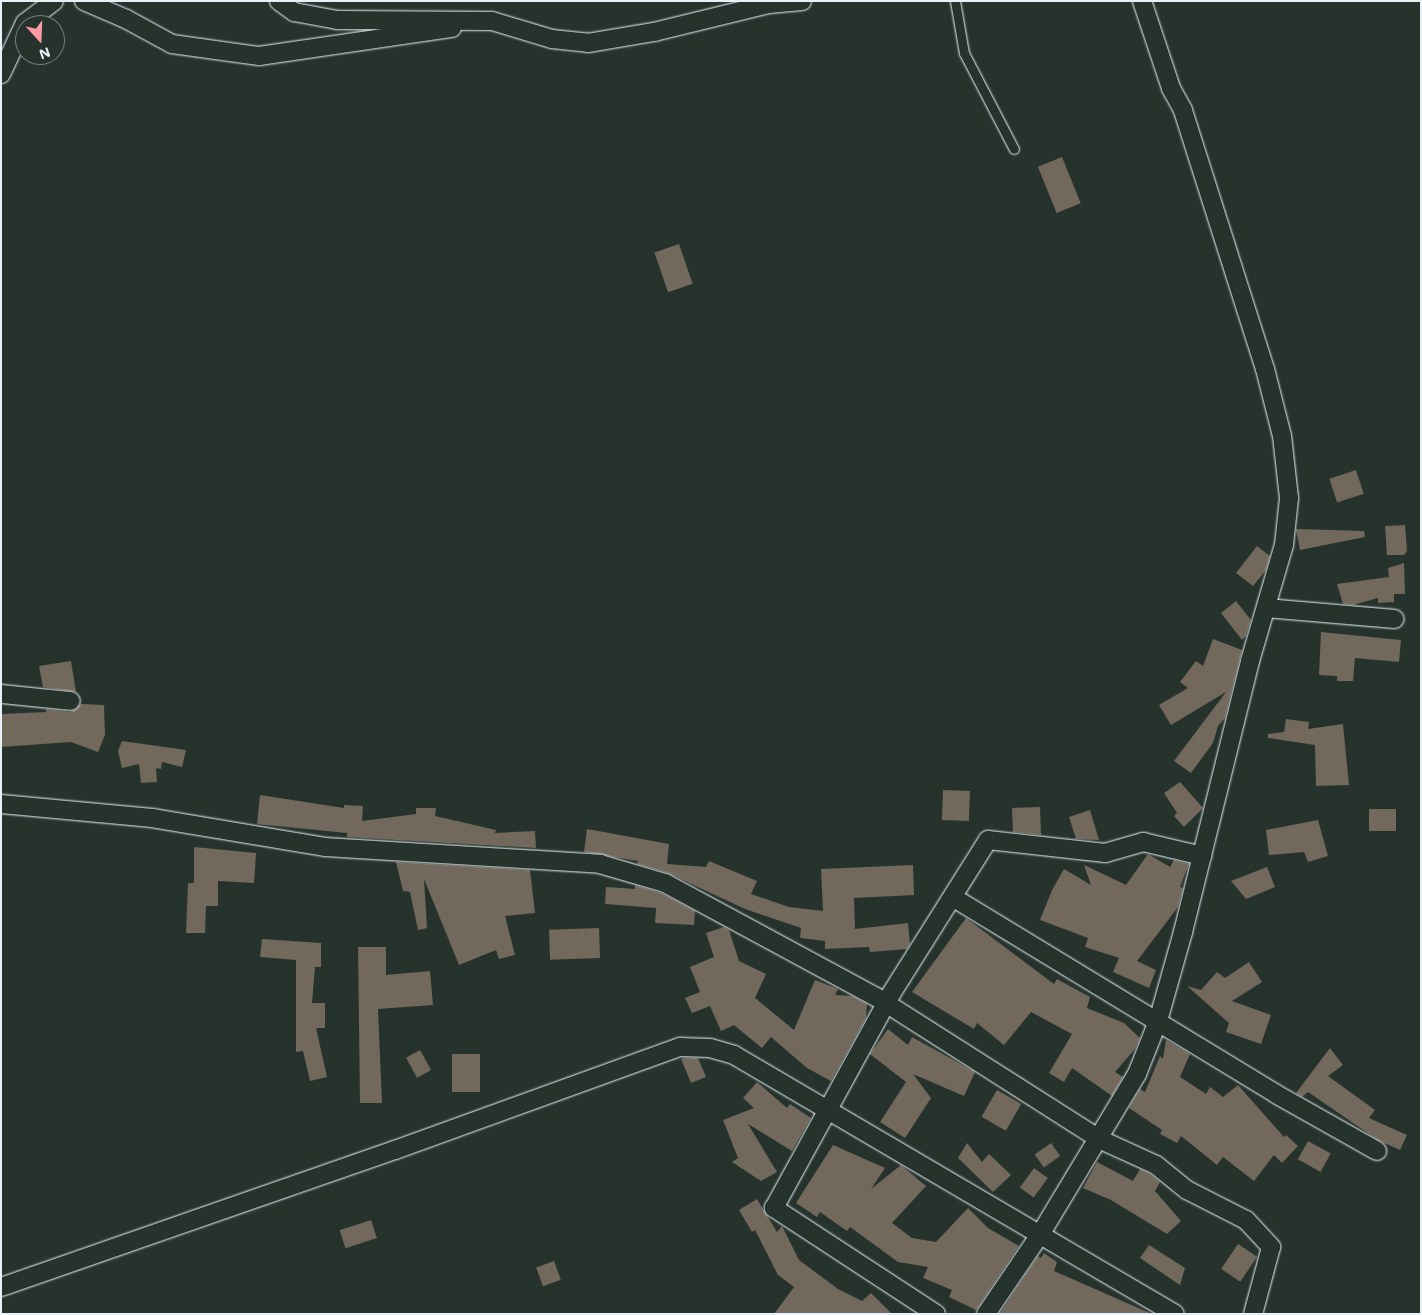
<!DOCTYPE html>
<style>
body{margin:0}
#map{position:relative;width:1422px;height:1315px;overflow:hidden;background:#26332d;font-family:Mali,sans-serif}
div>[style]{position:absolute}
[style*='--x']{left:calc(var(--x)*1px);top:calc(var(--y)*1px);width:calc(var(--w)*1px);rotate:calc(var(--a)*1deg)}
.building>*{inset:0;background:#72685b;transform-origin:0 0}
.roads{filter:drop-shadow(0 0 1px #e8f1f8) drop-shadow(0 0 1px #e8f1f8)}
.service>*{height:9px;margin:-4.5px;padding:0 4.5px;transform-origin:4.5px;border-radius:4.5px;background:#26332d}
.minor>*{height:18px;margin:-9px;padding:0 9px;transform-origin:9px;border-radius:9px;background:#26332d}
span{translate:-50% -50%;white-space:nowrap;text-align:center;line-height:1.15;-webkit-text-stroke:4px #26332d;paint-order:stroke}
.frame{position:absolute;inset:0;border:2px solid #e8f1f8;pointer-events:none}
.north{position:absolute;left:15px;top:15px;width:50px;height:50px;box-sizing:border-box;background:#26332d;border:1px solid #747f7e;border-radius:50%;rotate:160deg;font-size:14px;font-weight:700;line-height:20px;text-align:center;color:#e8f1f8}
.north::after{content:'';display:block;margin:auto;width:18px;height:22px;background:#ff9aa2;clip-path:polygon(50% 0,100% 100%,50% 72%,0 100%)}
</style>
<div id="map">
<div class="building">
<div style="left:1062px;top:157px;width:50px;height:26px;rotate:68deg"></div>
<div style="left:679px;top:244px;width:42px;height:26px;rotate:71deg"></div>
<div style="left:1356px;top:470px;width:25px;height:28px;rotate:72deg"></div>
<div style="clip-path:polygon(1405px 525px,1407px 551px,1404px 555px,1387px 555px,1385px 526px)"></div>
<div style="clip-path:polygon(1296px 529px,1364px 531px,1365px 537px,1300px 550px)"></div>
<div style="clip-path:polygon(1257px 546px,1270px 556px,1266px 570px,1253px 586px,1236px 573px)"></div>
<div style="clip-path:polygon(1404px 563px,1405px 594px,1394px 594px,1394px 602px,1378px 603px,1378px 598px,1353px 605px,1343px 604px,1337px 584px,1389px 577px,1388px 568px)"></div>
<div style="clip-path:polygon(1236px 601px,1251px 620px,1246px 636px,1242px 640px,1221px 613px)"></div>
<div style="clip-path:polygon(1321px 632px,1401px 640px,1399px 662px,1355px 658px,1353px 681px,1337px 681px,1337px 676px,1319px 675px)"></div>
<div style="clip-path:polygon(1213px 639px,1242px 650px,1225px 718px,1218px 726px,1213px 743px,1191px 773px,1174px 761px,1226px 692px,1171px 725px,1159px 705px,1188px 688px,1180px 682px,1196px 661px,1203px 666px)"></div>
<div style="clip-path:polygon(71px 661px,76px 692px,43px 687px,39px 666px)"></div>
<div style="clip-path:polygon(81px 704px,104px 705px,105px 735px,98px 752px,71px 742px,1px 747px,1px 714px,46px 712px,46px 709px,70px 712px)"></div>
<div style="clip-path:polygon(1286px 719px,1309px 722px,1308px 729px,1343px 724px,1349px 785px,1316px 786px,1315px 745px,1268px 738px,1268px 734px,1284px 732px)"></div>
<div style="clip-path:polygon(122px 741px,186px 750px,182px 767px,162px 762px,161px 769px,156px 768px,157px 782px,141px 783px,139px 764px,122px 768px,118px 751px)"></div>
<div style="clip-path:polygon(1180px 782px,1203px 808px,1184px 827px,1174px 816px,1177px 813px,1164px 793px)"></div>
<div style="left:943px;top:790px;width:27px;height:30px;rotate:2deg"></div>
<div style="clip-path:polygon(260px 795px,344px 808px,344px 805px,363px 806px,362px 821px,416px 814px,416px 808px,436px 808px,435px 816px,496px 830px,495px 833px,535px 831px,536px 848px,347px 837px,347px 833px,257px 824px)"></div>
<div style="clip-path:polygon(1040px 807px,1041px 835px,1013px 832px,1012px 808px)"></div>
<div style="left:1369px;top:809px;width:27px;height:22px"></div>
<div style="clip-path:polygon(1090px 810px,1099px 840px,1076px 839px,1069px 817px)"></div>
<div style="clip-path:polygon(1318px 820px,1328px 856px,1308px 862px,1304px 852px,1269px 855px,1266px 830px)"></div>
<div style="clip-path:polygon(587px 829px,669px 844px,667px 864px,706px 867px,709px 861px,757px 881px,751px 894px,789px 907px,823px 911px,821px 869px,913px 865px,914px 895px,854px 898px,855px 929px,908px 923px,910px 944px,907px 949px,870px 952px,869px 947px,825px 949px,825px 941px,800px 938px,801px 928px,745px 909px,668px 873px,637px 864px,638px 861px,584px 852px)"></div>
<div style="clip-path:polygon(194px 847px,256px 853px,254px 883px,218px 881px,218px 906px,206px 906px,205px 933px,186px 933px,188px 883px,194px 883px)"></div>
<div style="clip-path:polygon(1148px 854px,1170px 867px,1174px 860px,1189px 864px,1180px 887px,1183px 888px,1178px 907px,1137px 961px,1156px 970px,1149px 988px,1113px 972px,1119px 958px,1085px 947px,1088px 938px,1040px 920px,1052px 890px,1064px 869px,1091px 885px,1084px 865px,1126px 885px)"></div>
<div style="clip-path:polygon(396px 862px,530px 870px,535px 913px,505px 916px,515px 955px,499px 959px,496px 950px,459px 965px,424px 879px,427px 928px,418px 930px,410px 892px,403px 891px)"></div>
<div style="clip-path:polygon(1267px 867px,1275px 887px,1246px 899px,1231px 881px)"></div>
<div style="clip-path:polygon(635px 885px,661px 893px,695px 911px,694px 925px,655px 923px,656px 908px,605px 904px,606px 887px,635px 889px)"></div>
<div style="clip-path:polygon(966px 918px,1054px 984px,1057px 979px,1090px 997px,1087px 1008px,1124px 1023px,1140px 1038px,1135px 1049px,1115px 1072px,1123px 1077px,1112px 1096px,1072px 1068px,1064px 1082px,1049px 1073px,1072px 1034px,1031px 1012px,1004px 1045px,977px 1023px,974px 1029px,912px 992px)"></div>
<div style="clip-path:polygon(724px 927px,729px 930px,739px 961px,766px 974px,755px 998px,794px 1030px,815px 980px,838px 989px,835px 995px,852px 996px,867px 1004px,866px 1018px,831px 1081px,807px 1068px,771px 1037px,762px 1048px,734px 1025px,721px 1031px,710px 1006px,692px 1013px,685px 998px,700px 992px,690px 967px,714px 957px,706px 933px)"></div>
<div style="left:599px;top:928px;width:30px;height:50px;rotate:88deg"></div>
<div style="clip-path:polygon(262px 939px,321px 943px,321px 967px,315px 967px,312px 1003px,325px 1003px,325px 1028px,316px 1028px,327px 1077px,310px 1081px,303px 1051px,296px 1052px,296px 960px,260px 957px)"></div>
<div style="clip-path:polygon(358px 947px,386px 947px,386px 975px,430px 971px,433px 1005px,378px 1009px,382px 1103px,360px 1103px)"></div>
<div style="clip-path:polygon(1249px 962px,1262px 982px,1232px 1001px,1271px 1015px,1261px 1044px,1226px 1032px,1229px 1023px,1187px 986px,1201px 990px,1217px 972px,1225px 978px)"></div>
<div style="clip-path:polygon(888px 1029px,908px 1045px,912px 1037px,975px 1072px,964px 1096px,913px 1074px,931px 1098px,905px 1138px,880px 1122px,906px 1082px,870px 1054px)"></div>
<div style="clip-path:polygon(1166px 1040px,1190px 1054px,1180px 1077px,1206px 1094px,1210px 1087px,1223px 1097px,1238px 1085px,1284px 1137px,1286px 1135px,1298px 1146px,1282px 1163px,1274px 1155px,1254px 1181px,1223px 1157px,1217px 1165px,1181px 1136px,1177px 1143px,1160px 1134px,1162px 1130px,1129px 1108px,1140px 1089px,1145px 1092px,1160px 1056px,1163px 1059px)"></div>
<div style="clip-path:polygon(1330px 1048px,1343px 1065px,1328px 1076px,1375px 1110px,1369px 1118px,1407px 1135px,1400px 1150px,1378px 1140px,1308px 1092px,1302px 1097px,1296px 1093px)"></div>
<div style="left:420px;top:1050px;width:23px;height:16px;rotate:61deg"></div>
<div style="left:480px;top:1054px;width:38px;height:28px;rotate:90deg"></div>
<div style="clip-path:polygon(685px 1058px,698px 1058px,706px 1077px,691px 1083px,681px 1059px)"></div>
<div style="clip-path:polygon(757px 1082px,787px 1108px,790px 1104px,811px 1118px,792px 1151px,748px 1124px,777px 1172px,761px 1181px,732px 1162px,738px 1158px,723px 1120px,754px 1108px,743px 1098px)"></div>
<div style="left:997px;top:1090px;width:28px;height:31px;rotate:30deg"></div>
<div style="left:1308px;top:1141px;width:26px;height:21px;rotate:29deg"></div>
<div style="clip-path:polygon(967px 1143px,982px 1162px,989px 1154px,1011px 1175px,993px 1192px,958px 1158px)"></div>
<div style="left:1051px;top:1143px;width:16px;height:20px;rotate:55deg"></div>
<div style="clip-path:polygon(833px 1145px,885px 1168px,871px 1189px,901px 1165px,926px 1186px,892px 1223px,912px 1238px,936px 1242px,968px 1208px,988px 1228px,1019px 1246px,976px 1310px,949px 1297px,952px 1290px,923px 1278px,928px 1267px,898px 1262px,850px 1227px,847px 1231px,820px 1212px,817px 1217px,796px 1203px)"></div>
<div style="clip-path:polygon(1097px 1162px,1133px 1181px,1140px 1169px,1150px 1174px,1160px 1182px,1155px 1191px,1181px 1221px,1167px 1234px,1111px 1200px,1083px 1188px)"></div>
<div style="left:1034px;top:1168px;width:17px;height:24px;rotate:36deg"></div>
<div style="clip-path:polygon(757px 1199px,777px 1232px,782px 1226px,799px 1260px,838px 1289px,862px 1301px,871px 1293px,892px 1314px,774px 1314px,794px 1287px,778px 1275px,755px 1230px,752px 1232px,739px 1210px)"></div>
<div style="left:371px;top:1220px;width:19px;height:33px;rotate:72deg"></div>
<div style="left:1238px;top:1244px;width:23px;height:30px;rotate:34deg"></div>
<div style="clip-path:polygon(1149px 1245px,1185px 1268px,1180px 1285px,1140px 1258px)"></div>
<div style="clip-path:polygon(1044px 1253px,1057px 1262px,1054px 1271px,1152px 1314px,1000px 1313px,1038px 1256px,1041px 1258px)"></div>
<div style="left:554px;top:1261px;width:20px;height:19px;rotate:70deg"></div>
</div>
<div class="roads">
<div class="service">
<div style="--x:955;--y:1;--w:53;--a:80.2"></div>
<div style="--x:964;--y:53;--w:108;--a:62.5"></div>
</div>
<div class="minor">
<div style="--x:84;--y:1;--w:46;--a:23.2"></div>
<div style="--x:126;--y:19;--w:52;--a:28.5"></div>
<div style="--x:172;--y:44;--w:88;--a:7.9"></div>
<div style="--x:259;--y:56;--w:195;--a:-8.3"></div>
<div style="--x:279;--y:1;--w:19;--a:36"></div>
<div style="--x:294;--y:12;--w:44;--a:10.5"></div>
<div style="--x:337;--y:20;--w:155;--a:0.4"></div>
<div style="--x:492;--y:21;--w:63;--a:16.7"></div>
<div style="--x:552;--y:39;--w:36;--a:6"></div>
<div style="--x:588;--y:43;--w:67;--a:-9.5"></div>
<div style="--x:654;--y:32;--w:118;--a:-13.7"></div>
<div style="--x:769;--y:4;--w:33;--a:-5"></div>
<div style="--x:1;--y:74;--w:56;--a:-64.8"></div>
<div style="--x:25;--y:23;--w:36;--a:-37"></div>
<div style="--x:1266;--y:608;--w:129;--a:4.9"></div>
<div style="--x:1;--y:694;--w:70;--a:5.7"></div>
<div style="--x:1;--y:804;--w:152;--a:5.3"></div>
<div style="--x:152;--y:818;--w:175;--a:9.5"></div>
<div style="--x:325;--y:847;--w:276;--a:3.5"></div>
<div style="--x:600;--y:864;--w:68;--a:16.3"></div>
<div style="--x:665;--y:883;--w:246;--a:28.4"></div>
<div style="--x:881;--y:1000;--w:259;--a:32.5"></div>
<div style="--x:1099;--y:1139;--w:63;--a:24.5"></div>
<div style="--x:1156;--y:1165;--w:40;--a:39"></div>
<div style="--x:1187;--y:1190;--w:66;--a:27"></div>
<div style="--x:1246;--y:1220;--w:37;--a:47"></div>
<div style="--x:1271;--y:1247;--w:69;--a:105"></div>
<div style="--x:954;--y:898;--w:377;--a:31.3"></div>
<div style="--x:1276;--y:1094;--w:116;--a:29.4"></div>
<div style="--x:1;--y:1287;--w:417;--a:-19.2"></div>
<div style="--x:395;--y:1150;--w:303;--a:-19.9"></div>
<div style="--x:680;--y:1047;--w:30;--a:2"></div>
<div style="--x:710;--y:1048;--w:25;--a:16"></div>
<div style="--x:734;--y:1055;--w:511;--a:30.43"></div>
<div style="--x:936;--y:1314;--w:194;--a:-146.8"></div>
<div style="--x:774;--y:1208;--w:244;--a:-61.3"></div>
<div style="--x:891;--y:994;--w:182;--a:-57.8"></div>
<div style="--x:988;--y:840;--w:118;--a:6.3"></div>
<div style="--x:1105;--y:853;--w:40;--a:-16"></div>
<div style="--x:1143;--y:842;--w:61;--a:13.3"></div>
<div style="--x:986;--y:1314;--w:98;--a:-55.8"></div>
<div style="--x:1041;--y:1233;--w:186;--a:-58.9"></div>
<div style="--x:1137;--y:1074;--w:57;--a:-68.4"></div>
<div style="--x:1158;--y:1021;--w:92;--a:-74.3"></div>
<div style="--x:1183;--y:932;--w:279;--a:-76.1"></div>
<div style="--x:1250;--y:661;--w:121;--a:-73.7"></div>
<div style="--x:1284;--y:545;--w:47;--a:-83.9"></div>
<div style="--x:1289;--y:498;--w:62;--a:-96.4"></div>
<div style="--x:1282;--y:436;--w:69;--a:-104.2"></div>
<div style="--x:1265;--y:369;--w:272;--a:-107.6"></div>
<div style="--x:1183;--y:110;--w:25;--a:-119"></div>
<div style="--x:1171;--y:88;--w:92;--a:-108.4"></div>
</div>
</div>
<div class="frame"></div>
<div class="north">N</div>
</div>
